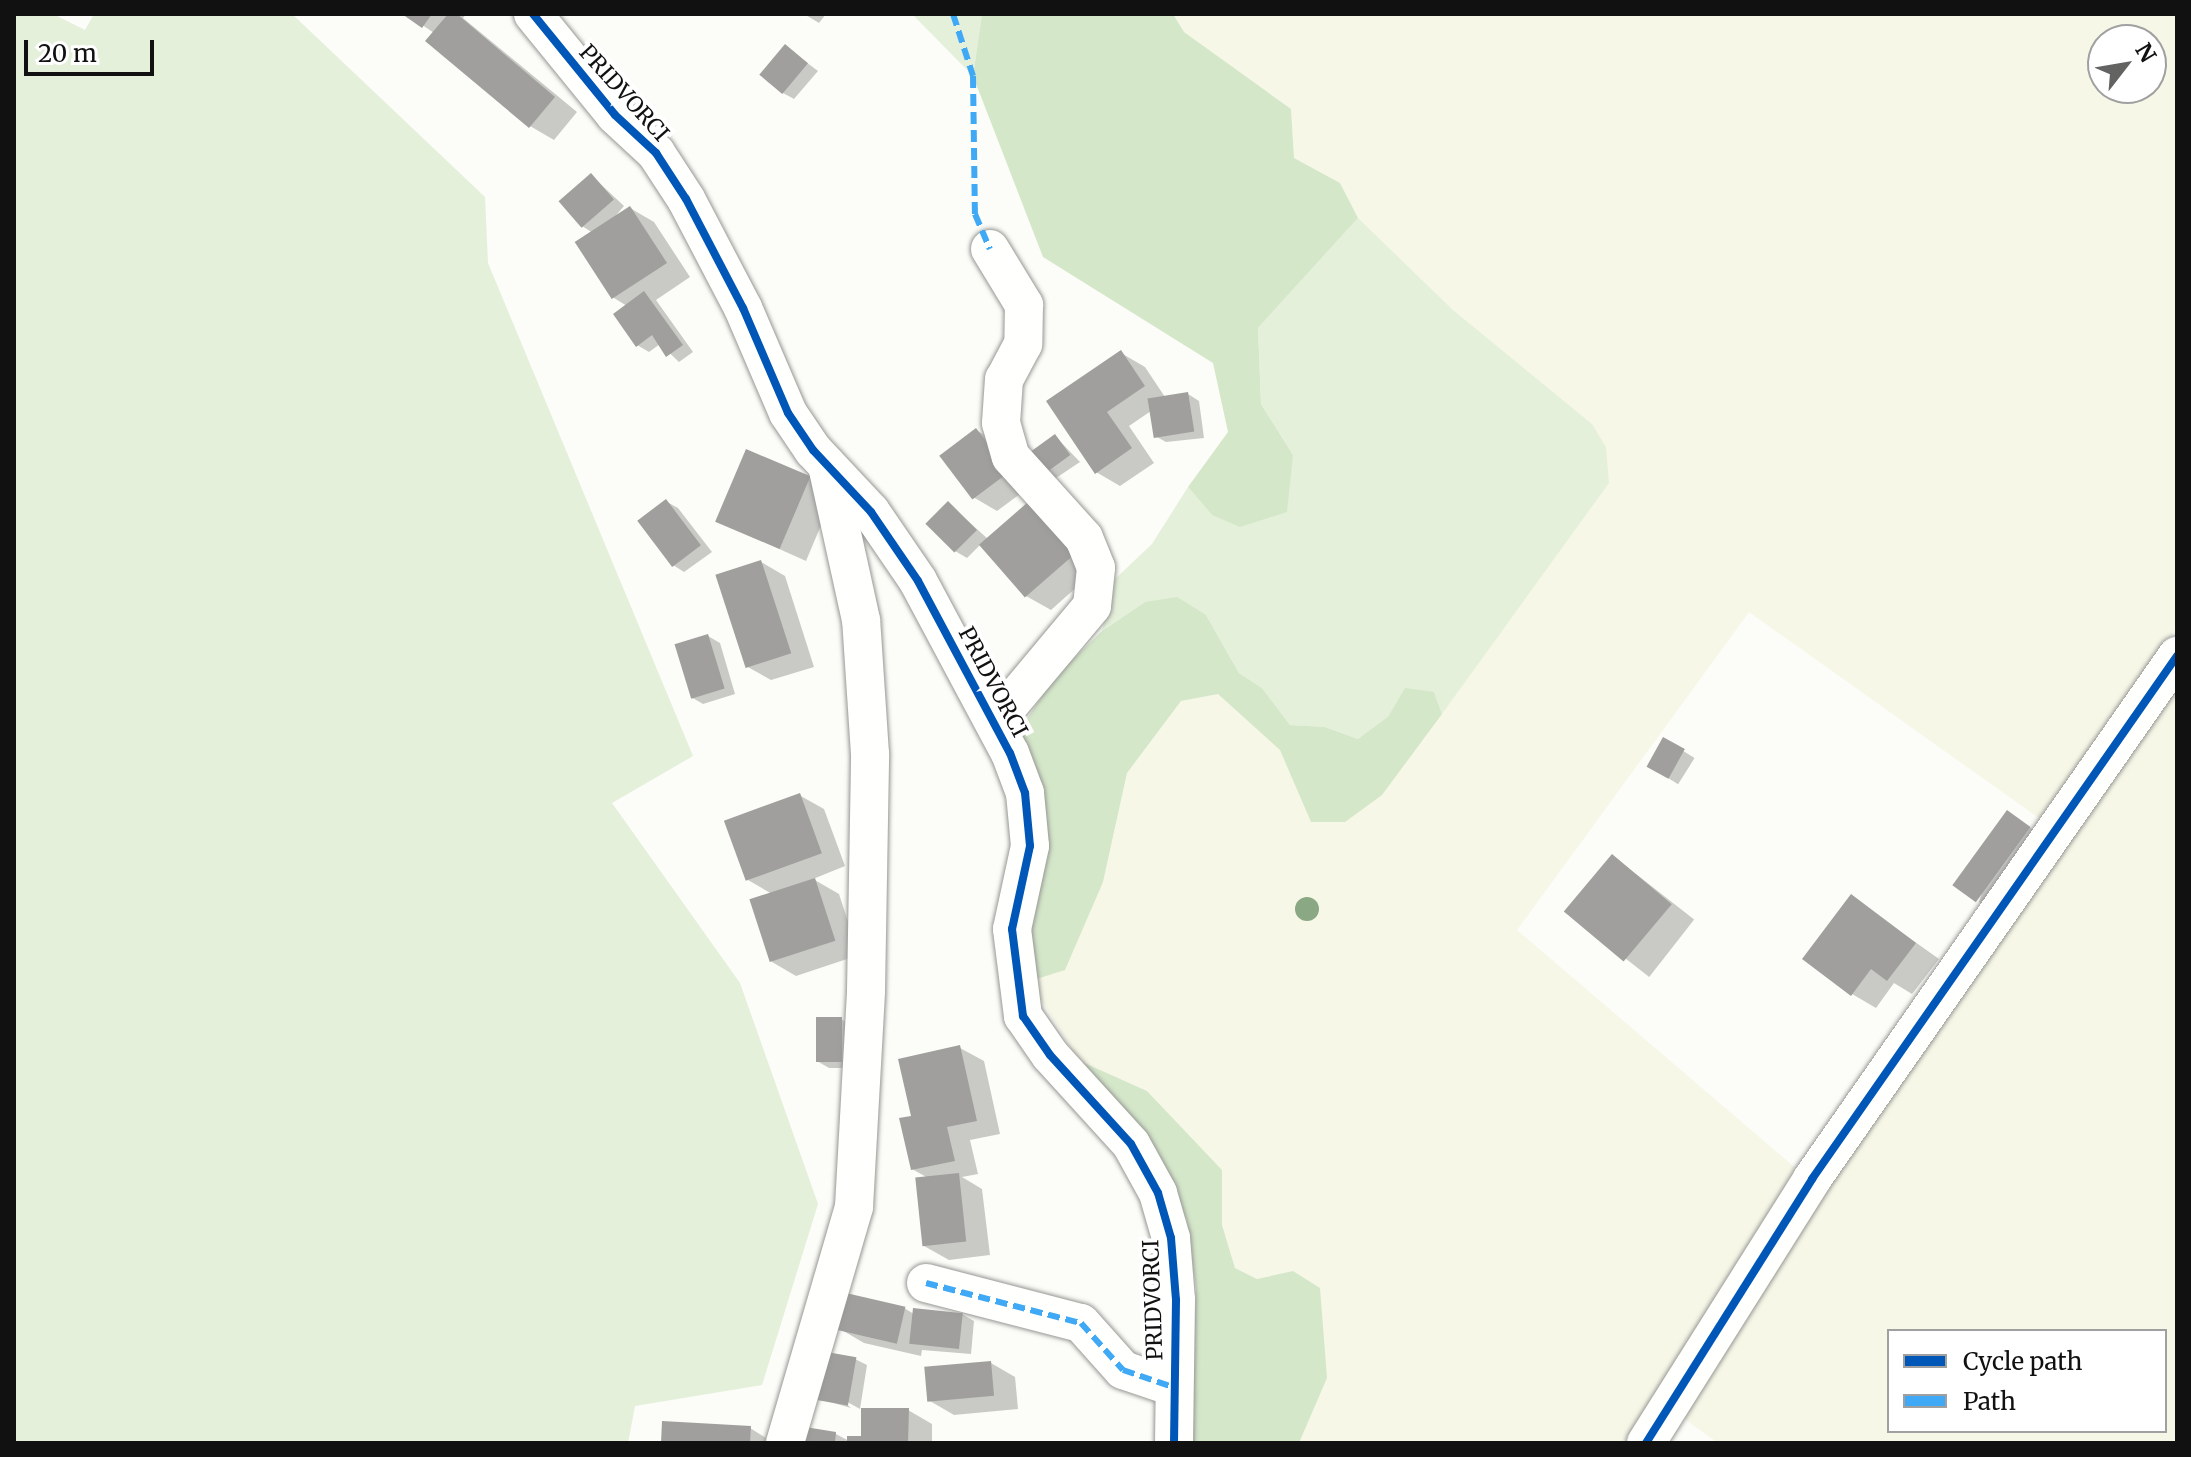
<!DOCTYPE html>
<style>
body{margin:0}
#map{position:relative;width:2191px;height:1457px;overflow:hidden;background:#fcfcf8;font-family:Merriweather,serif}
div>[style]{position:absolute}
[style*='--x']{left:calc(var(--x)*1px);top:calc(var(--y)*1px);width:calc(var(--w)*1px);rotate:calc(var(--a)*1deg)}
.farmland>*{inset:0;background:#f6f7e6}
.green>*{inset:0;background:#e4f0da}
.forest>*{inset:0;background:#d4e7c9}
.shadow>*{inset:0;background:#0003;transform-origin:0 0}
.building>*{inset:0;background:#a09f9d;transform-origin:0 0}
.roads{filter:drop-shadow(0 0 2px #979795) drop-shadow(0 0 2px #979795)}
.minor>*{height:38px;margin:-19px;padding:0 19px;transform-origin:19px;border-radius:19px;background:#fffffe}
.quiet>*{height:6px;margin-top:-3px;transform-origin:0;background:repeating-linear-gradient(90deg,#3fa9f5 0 12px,transparent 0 18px)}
.cycleway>*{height:8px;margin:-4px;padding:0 4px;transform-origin:4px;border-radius:4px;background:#0057b8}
.trees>*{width:24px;height:24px;margin:-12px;border-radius:50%;background:#8aa884}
span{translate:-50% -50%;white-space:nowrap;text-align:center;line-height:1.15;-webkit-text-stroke:8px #fff;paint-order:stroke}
.street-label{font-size:22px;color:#111}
.frame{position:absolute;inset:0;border:16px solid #111;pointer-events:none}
.legend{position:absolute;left:1887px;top:1329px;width:280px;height:104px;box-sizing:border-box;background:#fff;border:2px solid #a0a0a0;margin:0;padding:10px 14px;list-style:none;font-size:24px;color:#111}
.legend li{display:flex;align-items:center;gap:16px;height:40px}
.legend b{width:40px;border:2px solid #a0a0a0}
.north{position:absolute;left:2087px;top:24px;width:80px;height:80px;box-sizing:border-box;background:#fff;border:2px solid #a0a0a0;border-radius:50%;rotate:59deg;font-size:22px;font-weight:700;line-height:32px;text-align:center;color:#111}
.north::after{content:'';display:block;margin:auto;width:28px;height:36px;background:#636362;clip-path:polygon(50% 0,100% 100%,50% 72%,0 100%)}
.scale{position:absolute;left:24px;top:40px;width:130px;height:36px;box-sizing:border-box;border:4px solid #111;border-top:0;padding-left:10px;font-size:24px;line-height:28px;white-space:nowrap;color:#111;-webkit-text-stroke:6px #fff;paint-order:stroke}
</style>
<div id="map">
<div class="farmland">
<div style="clip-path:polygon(evenodd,1173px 14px,2177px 14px,2177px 627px,2046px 823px,1749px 612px,1517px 930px,1799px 1171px,1631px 1443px,1299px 1443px,1327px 1378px,1293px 1271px,1257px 1279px,1235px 1268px,1222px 1225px,1222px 1170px,1147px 1091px,1079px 1061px,1030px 981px,1103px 882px,1127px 773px,1181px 701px,1218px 694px,1281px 750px,1311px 822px,1382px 795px,1609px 483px,1592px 424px,1453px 310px,1358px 218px,1340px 183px,1294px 158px,1291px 109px,1184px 32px,1173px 14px,2103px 40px,2151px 40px,2151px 88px,2103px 88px,2103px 40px)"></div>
<div style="clip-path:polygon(evenodd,2177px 675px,2177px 1443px,1718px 1443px,1675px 1412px,2177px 675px,1889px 1331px,2165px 1331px,2165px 1431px,1889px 1431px,1889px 1331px)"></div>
</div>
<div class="green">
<div style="clip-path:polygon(14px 14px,53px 14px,85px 30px,94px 14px,292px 14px,485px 197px,488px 263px,693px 756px,612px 803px,740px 983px,818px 1204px,762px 1385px,635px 1406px,628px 1443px,14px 1443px)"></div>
<div style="clip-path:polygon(912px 14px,982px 14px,973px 76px)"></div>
<div style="clip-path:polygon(1358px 218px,1453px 310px,1592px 424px,1606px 447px,1609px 483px,1442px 714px,1434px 692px,1358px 739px,1325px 727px,1290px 725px,1262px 688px,1239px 673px,1206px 615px,1145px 602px,1102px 631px,1115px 579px,1152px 544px,1188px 487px,1212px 515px,1293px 455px,1261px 404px,1258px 328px)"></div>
</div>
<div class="forest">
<div style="clip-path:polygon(982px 14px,1173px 14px,1184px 32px,1291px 109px,1294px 158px,1340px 183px,1358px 218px,1258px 328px,1261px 404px,1293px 455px,1287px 512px,1240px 527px,1212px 515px,1188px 487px,1228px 432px,1213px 363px,1043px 257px,973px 76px)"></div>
<div style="clip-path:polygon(1177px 597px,1206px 615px,1239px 673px,1262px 688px,1290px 725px,1325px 727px,1358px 739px,1388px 717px,1405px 688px,1434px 692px,1442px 714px,1382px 795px,1345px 822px,1311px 822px,1280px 750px,1218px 694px,1181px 701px,1127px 773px,1103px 882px,1065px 970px,1030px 981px,1017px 734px,1054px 678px,1102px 631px,1145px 602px)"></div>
<div style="clip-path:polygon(1080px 1061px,1147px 1091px,1222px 1170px,1222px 1225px,1235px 1268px,1257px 1279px,1293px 1271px,1320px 1288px,1327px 1378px,1299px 1443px,1191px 1443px,1196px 1288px,1187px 1221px,1169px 1174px)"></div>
</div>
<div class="shadow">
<div style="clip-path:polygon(406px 14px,466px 14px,463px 18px,577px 112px,554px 140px,530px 126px,434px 33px)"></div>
<div style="clip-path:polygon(804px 14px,826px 14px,819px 23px)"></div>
<div style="clip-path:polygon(786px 47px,818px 71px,794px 99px,783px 93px)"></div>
<div style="clip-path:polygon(592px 176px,624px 206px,612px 220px,630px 208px,654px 222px,690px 277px,656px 300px,693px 352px,679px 362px,660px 344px,649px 352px,637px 345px,627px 306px,614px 298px,593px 233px,582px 226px)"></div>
<div style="clip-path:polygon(1121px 353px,1145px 367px,1165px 397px,1188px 394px,1199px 401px,1204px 438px,1166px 442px,1155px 436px,1151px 411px,1129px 426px,1154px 463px,1120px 486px,1096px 472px,1049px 402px)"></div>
<div style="clip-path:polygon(976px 430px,1000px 444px,1031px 486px,997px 511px,973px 497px)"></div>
<div style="clip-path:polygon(1056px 437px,1080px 462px,1056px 478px,1045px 472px)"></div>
<div style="clip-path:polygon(811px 478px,835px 492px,806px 561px,719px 522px)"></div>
<div style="clip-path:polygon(667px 502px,678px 508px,712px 552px,684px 572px,673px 565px)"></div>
<div style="clip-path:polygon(949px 504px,988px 539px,1029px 504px,1097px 569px,1051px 610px,1026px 596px,981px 544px,967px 558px,955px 551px)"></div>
<div style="clip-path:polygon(761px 562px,785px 576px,814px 667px,771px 680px,746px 666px)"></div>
<div style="clip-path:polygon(708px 636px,720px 643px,735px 694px,703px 704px,691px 697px)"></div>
<div style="left:1664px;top:739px;width:36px;height:31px;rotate:32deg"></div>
<div style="clip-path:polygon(799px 795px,824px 809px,845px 866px,813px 879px,839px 894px,859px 955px,796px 976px,772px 962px,772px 894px,748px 880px)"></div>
<div style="clip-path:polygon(2007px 813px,2053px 842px,2003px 916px,1979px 902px)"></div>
<div style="left:1613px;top:856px;width:103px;height:73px;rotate:38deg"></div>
<div style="clip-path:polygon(1852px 897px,1939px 959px,1912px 994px,1894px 983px,1876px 1008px,1852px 994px)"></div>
<div style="clip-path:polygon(841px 1019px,853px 1026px,853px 1068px,829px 1068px,817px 1061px)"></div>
<div style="clip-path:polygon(960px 1048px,984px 1061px,1000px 1134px,970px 1140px,978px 1174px,962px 1177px,982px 1189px,990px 1255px,949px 1260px,924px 1246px,928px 1178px,912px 1169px,913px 1117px)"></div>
<div style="clip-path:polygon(904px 1308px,914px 1314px,962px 1314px,974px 1321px,971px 1354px,922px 1350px,921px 1356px,864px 1343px,840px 1329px)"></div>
<div style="clip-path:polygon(855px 1359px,867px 1365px,860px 1409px,840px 1398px,851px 1408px,816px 1398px)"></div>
<div style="clip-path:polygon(991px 1363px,1015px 1377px,1018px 1409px,954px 1415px,930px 1401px)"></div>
<div style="clip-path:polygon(861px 1410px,908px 1410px,932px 1424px,932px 1443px,799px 1443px,836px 1434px,849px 1441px,862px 1439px)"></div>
<div style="clip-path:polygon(750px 1428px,774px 1443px,663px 1443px)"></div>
</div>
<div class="building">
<div style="clip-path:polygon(402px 14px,432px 14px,422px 28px)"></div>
<div style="clip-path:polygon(448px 14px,457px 14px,555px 97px,529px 128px,425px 41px)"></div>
<div style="left:785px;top:44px;width:30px;height:40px;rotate:40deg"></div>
<div style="left:591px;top:173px;width:35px;height:43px;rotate:49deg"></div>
<div style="left:630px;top:206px;width:68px;height:66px;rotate:57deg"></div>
<div style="clip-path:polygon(644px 291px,683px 345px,666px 357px,652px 335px,636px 347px,613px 314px)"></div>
<div style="clip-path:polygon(1121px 350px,1145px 386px,1107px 412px,1132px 448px,1095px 474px,1046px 401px)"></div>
<div style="left:1188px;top:392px;width:40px;height:41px;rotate:81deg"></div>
<div style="left:976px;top:428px;width:55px;height:46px;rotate:53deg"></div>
<div style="left:1055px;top:434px;width:26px;height:32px;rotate:54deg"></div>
<div style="left:746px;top:449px;width:70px;height:79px;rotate:23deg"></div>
<div style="left:666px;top:499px;width:58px;height:36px;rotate:53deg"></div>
<div style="left:948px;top:501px;width:41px;height:32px;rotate:45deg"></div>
<div style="left:1028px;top:502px;width:70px;height:65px;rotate:49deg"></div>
<div style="left:761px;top:560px;width:98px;height:48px;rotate:72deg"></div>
<div style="left:708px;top:634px;width:57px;height:35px;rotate:73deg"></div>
<div style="left:1663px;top:737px;width:25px;height:34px;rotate:29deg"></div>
<div style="left:800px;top:793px;width:64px;height:81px;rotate:70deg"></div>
<div style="left:2007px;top:810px;width:29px;height:93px;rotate:36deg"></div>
<div style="left:1612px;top:854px;width:78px;height:75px;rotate:40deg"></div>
<div style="left:815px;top:878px;width:66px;height:69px;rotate:72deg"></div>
<div style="clip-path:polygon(1851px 894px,1916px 943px,1887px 981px,1871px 969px,1851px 996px,1802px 959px)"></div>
<div style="left:816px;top:1017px;width:26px;height:45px"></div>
<div style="clip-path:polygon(960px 1045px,977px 1121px,947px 1127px,955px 1161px,911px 1170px,899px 1118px,911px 1116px,898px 1059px)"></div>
<div style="left:959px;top:1173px;width:69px;height:44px;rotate:84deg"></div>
<div style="left:846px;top:1293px;width:61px;height:38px;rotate:13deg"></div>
<div style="left:913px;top:1308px;width:50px;height:36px;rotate:6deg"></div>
<div style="left:821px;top:1351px;width:36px;height:49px;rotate:10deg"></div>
<div style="left:991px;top:1361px;width:35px;height:67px;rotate:85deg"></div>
<div style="clip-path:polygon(861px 1408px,909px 1408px,908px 1443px,847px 1443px,847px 1436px,861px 1436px)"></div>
<div style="clip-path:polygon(662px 1421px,751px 1426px,750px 1443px,661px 1443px)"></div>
<div style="clip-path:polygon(799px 1426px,836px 1432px,835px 1443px,797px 1443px)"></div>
</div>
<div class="roads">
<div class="minor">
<div style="--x:533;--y:14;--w:130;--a:50.9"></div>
<div style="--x:615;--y:115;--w:56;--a:42.8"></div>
<div style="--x:656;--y:153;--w:55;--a:56.9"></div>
<div style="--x:686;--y:199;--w:123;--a:62.4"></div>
<div style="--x:743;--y:308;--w:114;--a:66.8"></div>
<div style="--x:788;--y:413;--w:45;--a:56"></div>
<div style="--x:813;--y:450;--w:85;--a:46.9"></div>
<div style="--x:871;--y:512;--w:83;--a:55.7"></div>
<div style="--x:918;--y:581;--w:195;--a:61.9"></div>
<div style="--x:1010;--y:753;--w:43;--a:69.4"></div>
<div style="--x:1025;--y:793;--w:53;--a:84.6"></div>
<div style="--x:1030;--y:846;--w:85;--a:102.2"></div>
<div style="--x:1012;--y:929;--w:88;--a:82.8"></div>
<div style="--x:1023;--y:1016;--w:47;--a:55.3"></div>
<div style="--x:1050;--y:1055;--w:120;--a:47.7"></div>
<div style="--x:1131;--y:1144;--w:56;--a:61.1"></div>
<div style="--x:1158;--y:1193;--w:47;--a:73.9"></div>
<div style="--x:1171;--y:1238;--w:62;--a:85.4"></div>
<div style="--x:1176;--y:1300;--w:143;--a:90.8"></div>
<div style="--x:990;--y:249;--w:66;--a:58.7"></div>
<div style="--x:1024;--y:305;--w:39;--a:91"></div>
<div style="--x:1023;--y:344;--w:40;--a:118"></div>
<div style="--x:1004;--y:379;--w:44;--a:93.9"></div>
<div style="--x:1001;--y:423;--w:35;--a:74"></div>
<div style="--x:1011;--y:457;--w:109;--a:48"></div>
<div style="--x:1084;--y:538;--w:32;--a:68"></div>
<div style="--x:1096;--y:568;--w:38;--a:96"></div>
<div style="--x:1092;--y:606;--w:151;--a:129.9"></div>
<div style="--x:926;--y:1283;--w:160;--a:14.5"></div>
<div style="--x:1081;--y:1323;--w:63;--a:48.2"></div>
<div style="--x:1123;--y:1370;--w:53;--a:18.8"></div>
<div style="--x:785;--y:1443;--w:246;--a:-73.7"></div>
<div style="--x:854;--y:1207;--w:216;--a:-86.8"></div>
<div style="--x:866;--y:991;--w:237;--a:-89"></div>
<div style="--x:870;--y:754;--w:134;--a:-93.8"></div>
<div style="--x:861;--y:620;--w:158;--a:-102.4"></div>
<div style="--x:1646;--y:1443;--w:312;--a:-57.8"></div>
<div style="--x:1812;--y:1179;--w:638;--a:-55.09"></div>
</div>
</div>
<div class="quiet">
<div style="--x:953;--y:14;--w:65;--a:72.1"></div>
<div style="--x:973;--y:76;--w:138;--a:89.2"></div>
<div style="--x:975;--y:214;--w:38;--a:67"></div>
<div style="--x:926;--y:1283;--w:160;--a:14.5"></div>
<div style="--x:1081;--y:1323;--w:63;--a:48.2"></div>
<div style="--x:1123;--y:1370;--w:53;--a:18.8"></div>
</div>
<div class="cycleway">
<div style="--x:533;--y:14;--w:130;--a:50.9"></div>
<div style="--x:615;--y:115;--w:56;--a:42.8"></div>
<div style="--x:656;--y:153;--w:55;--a:56.9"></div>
<div style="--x:686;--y:199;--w:123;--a:62.4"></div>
<div style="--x:743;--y:308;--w:114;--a:66.8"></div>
<div style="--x:788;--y:413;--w:45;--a:56"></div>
<div style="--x:813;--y:450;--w:85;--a:46.9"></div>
<div style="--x:871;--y:512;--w:83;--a:55.7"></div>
<div style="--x:918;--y:581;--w:195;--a:61.9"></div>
<div style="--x:1010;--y:753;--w:43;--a:69.4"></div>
<div style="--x:1025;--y:793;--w:53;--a:84.6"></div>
<div style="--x:1030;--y:846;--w:85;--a:102.2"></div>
<div style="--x:1012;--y:929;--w:88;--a:82.8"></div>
<div style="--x:1023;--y:1016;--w:47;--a:55.3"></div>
<div style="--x:1050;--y:1055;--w:120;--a:47.7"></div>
<div style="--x:1131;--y:1144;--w:56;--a:61.1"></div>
<div style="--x:1158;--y:1193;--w:47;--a:73.9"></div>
<div style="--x:1171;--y:1238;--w:62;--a:85.4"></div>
<div style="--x:1176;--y:1300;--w:143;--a:90.8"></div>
<div style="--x:1646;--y:1443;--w:312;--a:-57.8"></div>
<div style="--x:1812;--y:1179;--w:638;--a:-55.09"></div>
</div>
<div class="trees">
<div style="left:1307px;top:909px"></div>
</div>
<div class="street-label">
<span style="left:624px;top:93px;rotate:48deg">PRIDVORCI</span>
<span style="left:993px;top:682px;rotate:62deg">PRIDVORCI</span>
<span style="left:1153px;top:1300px;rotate:-92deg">PRIDVORCI</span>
</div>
<div class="frame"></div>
<ul class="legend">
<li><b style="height:10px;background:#0057b8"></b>Cycle path</li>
<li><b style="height:10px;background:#3fa9f5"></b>Path</li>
</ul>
<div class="north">N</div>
<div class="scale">20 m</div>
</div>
